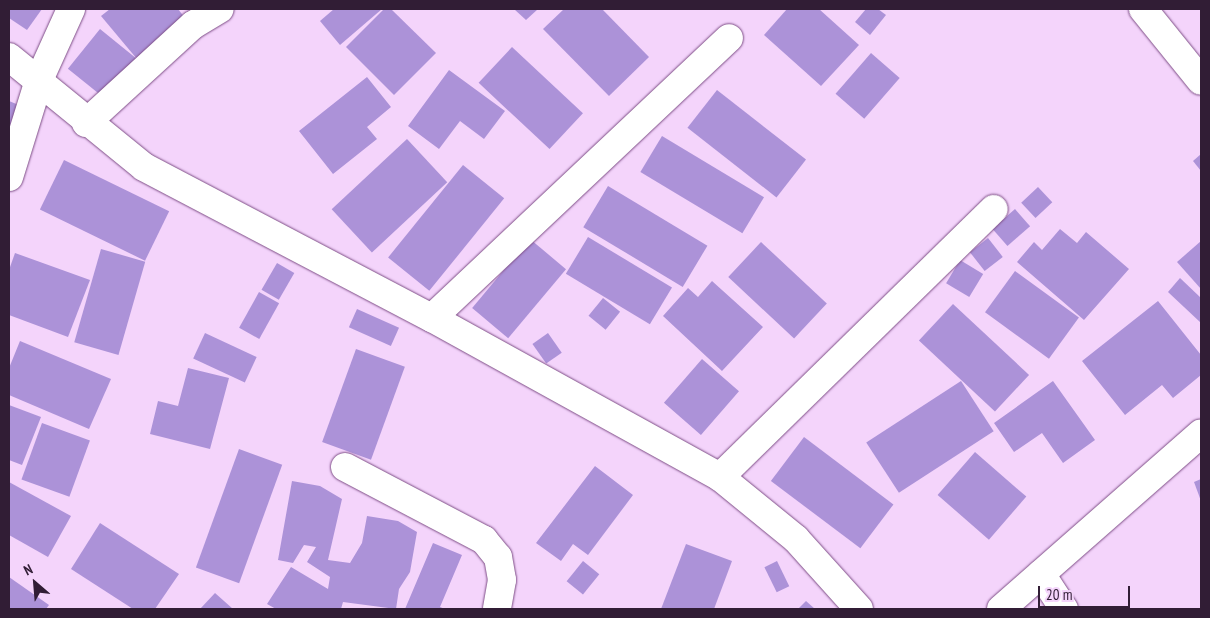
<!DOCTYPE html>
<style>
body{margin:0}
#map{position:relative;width:1210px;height:618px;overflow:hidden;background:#f4d4fb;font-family:"PT Sans Narrow",sans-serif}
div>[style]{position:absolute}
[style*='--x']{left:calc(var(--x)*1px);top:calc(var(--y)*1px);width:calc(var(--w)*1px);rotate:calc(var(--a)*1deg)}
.building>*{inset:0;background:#ac92d8;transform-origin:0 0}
.roads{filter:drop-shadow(0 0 1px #7d4d86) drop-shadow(0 0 1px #7d4d86)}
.street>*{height:28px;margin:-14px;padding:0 14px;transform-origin:14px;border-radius:14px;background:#fff}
span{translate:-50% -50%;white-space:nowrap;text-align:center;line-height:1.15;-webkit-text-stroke:5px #f4d4fb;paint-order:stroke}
.frame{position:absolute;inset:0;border:10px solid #311d35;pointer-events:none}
.north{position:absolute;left:10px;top:558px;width:50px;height:50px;-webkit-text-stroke:4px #f4d4fb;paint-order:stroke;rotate:333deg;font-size:14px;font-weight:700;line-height:20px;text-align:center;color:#311d35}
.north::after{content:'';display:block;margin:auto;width:18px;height:22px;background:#311d35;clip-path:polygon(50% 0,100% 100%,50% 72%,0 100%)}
.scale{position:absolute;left:1038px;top:586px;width:92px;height:22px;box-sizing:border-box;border:2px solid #311d35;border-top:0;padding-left:6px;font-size:15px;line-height:18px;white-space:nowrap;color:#311d35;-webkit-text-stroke:4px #f4d4fb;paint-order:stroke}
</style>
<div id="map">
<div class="building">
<div style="clip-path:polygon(9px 9px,42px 9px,27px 30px,9px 18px)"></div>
<div style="clip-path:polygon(110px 9px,178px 9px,185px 18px,137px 59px,101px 16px)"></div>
<div style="clip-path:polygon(334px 9px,382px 9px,340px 45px,320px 21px)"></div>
<div style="clip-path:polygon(384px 9px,391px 9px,436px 53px,394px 95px,346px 47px)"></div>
<div style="clip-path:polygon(514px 9px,538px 9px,526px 20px)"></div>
<div style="clip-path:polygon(564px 9px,602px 9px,649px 57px,609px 96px,543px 29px)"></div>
<div style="clip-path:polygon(787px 9px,819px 9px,859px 45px,821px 86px,764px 35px)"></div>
<div style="clip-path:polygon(866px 9px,878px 9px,886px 15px,870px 35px,855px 22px)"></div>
<div style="left:100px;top:29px;width:50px;height:51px;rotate:39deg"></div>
<div style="left:512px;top:47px;width:97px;height:49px;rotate:43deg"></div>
<div style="left:871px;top:53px;width:38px;height:54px;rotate:41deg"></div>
<div style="clip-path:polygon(449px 70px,505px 111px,484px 139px,460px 121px,439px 149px,408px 126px)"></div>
<div style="clip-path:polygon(367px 77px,391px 107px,367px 127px,377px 139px,333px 174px,299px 131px)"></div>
<div style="left:717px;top:90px;width:113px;height:48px;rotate:38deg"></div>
<div style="clip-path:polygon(9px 101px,26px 108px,9px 153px)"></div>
<div style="left:662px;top:136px;width:119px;height:42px;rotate:31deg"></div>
<div style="left:407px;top:139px;width:59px;height:103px;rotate:47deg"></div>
<div style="clip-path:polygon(1201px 154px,1201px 171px,1193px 161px)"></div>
<div style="left:64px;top:160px;width:117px;height:55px;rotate:26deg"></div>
<div style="left:463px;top:165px;width:53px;height:119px;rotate:39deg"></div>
<div style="left:608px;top:186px;width:116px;height:48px;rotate:31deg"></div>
<div style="left:1038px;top:187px;width:21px;height:23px;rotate:47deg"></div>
<div style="left:1015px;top:209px;width:23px;height:30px;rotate:49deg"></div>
<div style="clip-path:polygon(1060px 229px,1077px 243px,1086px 232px,1129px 269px,1084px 320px,1017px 262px,1034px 242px,1042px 250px)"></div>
<div style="left:588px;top:237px;width:98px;height:43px;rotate:31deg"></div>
<div style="left:988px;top:238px;width:24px;height:23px;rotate:52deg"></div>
<div style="left:530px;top:239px;width:47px;height:90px;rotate:40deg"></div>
<div style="clip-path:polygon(1201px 241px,1201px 289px,1177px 262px)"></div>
<div style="left:761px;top:242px;width:90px;height:48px;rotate:43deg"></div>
<div style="left:101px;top:249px;width:46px;height:97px;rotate:16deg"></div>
<div style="clip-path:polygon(15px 253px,90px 280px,68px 337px,9px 315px,9px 270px)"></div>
<div style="left:960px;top:260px;width:27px;height:27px;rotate:31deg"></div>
<div style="left:277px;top:263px;width:20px;height:31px;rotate:30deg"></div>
<div style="left:1015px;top:271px;width:79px;height:51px;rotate:36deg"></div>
<div style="clip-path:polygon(1180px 278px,1201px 298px,1201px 323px,1168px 292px)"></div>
<div style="clip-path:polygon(712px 281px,763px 327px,722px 371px,663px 316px,688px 288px,698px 297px)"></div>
<div style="left:259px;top:292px;width:23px;height:41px;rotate:29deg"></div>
<div style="left:603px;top:298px;width:22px;height:23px;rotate:39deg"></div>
<div style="clip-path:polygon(1158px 301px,1201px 355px,1201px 375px,1173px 398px,1162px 385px,1125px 415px,1082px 361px)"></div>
<div style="left:953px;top:304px;width:104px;height:50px;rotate:43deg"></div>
<div style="left:357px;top:309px;width:46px;height:20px;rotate:24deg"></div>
<div style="left:205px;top:333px;width:57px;height:28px;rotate:25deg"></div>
<div style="left:548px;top:333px;width:24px;height:19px;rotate:55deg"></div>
<div style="clip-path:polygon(20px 341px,111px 379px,89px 429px,9px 395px,9px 368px)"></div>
<div style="left:356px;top:349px;width:52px;height:99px;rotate:20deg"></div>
<div style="left:702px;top:359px;width:49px;height:58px;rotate:41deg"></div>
<div style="clip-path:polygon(188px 368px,229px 378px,210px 449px,150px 434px,158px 401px,178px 406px)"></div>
<div style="left:961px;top:381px;width:60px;height:113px;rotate:57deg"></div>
<div style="clip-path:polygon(1053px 381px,1095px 440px,1063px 463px,1042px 433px,1014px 452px,994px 423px)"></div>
<div style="clip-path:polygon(9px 405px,41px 417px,22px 465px,9px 460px)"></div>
<div style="left:42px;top:423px;width:51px;height:60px;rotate:20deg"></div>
<div style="left:804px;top:437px;width:112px;height:55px;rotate:37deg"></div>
<div style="left:239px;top:449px;width:46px;height:126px;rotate:20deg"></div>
<div style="left:975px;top:452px;width:68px;height:57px;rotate:41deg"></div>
<div style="clip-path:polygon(595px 466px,633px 495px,588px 555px,573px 544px,561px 561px,536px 543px)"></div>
<div style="clip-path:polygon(1201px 479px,1201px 501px,1194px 482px)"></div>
<div style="clip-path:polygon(292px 481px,320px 486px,342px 499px,328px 560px,350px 563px,362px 543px,367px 516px,398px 521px,417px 532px,410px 572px,399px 589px,396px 609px,343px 602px,341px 609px,276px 609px,267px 604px,291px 567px,328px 589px,330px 577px,307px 562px,316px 547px,304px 545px,293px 563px,278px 560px)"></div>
<div style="clip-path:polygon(9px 482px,71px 516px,48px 557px,9px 535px)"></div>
<div style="clip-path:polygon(100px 523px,179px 574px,155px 609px,133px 609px,71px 569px)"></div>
<div style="clip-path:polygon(433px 543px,462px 555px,440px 607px,445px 609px,405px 609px)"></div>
<div style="clip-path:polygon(686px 544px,732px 561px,714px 609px,661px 609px)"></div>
<div style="left:583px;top:561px;width:21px;height:26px;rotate:39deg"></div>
<div style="left:777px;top:561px;width:28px;height:14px;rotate:64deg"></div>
<div style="clip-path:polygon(9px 577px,49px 605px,46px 609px,9px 609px)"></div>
<div style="clip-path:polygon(215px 593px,233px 609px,200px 609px)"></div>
<div style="clip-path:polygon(806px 601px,815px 609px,798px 609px)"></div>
</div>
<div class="roads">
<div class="street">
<div style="--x:1143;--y:9;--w:92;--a:51.1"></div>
<div style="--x:9;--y:57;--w:174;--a:39.2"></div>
<div style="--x:144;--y:167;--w:325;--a:27.7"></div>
<div style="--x:432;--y:318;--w:329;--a:28.9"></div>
<div style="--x:720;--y:477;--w:98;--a:39.2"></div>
<div style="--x:796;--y:539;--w:94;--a:48"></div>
<div style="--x:86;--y:123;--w:145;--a:-42.5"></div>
<div style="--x:193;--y:25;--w:31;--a:-31"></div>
<div style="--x:9;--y:177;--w:102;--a:-72.8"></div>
<div style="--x:39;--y:80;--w:78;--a:-65.7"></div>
<div style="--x:432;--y:318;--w:408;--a:-43.3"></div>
<div style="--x:345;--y:467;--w:157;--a:27.7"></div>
<div style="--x:484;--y:540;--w:22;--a:51"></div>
<div style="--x:498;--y:557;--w:23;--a:80"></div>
<div style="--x:502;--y:580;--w:29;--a:100"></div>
<div style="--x:720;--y:477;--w:383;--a:-44.4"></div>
<div style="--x:1041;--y:574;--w:42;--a:56.7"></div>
<div style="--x:1001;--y:609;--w:266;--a:-41.3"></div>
</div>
</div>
<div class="frame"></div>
<div class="north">N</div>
<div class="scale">20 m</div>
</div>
